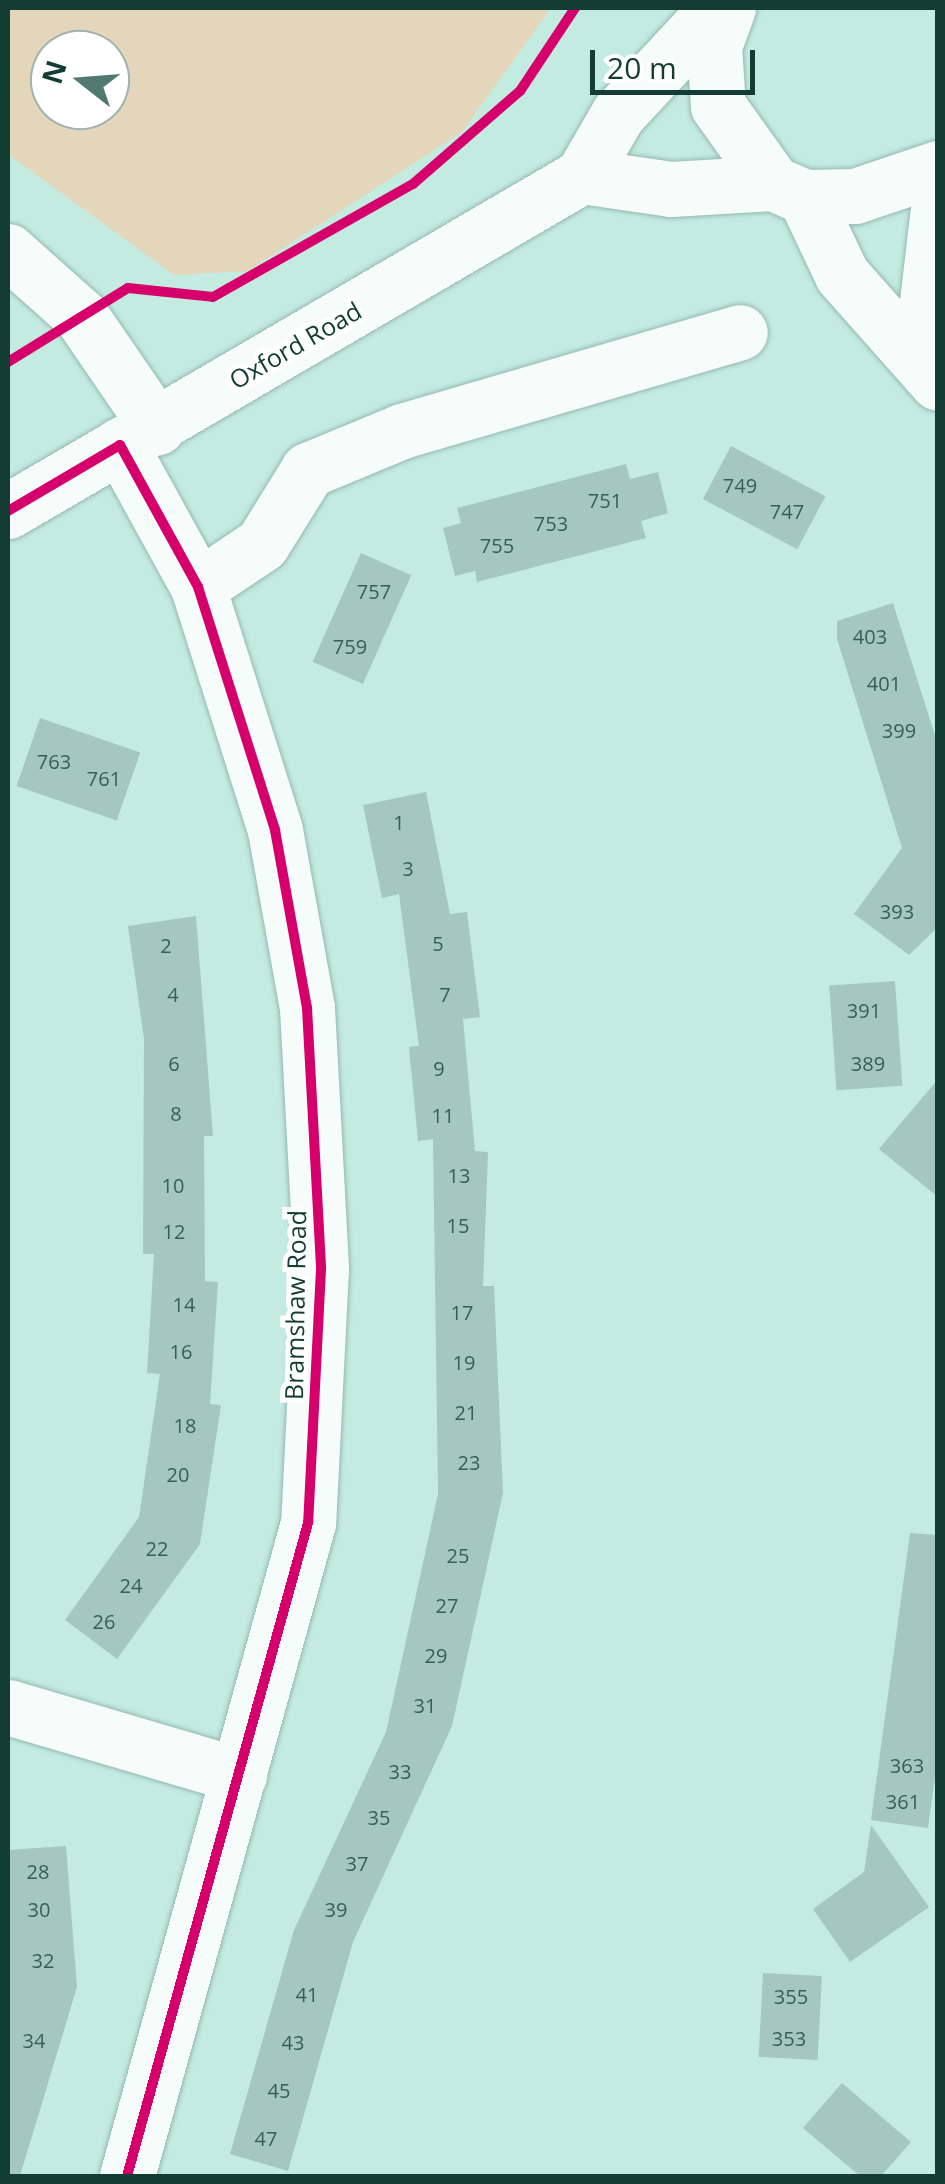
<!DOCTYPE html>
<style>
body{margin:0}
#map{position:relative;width:945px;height:2184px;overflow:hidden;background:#c3ebe0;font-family:"Open Sans",sans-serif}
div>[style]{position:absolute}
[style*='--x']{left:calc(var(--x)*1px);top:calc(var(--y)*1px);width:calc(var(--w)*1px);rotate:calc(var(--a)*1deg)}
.green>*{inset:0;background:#e3d6bb}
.building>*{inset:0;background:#a4c8bf;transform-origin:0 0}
.roads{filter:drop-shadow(0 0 2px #95b9b0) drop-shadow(0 0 2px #95b9b0)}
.minor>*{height:55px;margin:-27.5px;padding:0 27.5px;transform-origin:27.5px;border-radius:27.5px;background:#f6fcfa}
.major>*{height:55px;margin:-27.5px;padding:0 27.5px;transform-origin:27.5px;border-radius:27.5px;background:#f6fcfa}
.cycleway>*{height:10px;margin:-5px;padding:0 5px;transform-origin:5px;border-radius:5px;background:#d6006c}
span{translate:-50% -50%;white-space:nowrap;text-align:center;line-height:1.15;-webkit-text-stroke:10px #fff;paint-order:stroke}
.number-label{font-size:20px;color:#375f56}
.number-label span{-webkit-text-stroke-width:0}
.street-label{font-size:25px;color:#133c33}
.frame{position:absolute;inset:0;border:10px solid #133c33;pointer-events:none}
.north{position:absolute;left:30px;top:30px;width:100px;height:100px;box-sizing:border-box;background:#fff;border:2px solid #a1b1ad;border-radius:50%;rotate:287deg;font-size:28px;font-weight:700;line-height:40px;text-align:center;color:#133c33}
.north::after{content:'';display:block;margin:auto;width:35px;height:45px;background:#517970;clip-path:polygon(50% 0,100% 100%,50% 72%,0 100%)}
.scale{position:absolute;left:590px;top:50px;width:165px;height:45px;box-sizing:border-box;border:5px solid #133c33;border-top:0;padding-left:12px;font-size:30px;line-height:35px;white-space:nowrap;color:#133c33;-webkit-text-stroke:8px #fff;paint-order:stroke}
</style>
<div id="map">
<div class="green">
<div style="clip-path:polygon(evenodd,8px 8px,551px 8px,462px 132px,248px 271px,174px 275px,8px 154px,8px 8px,50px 50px,110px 50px,110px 110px,50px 110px,50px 50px)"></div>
</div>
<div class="building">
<div style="left:731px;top:446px;width:107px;height:60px;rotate:28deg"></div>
<div style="clip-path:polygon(626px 464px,630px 479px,658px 472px,668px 513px,641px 521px,646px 538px,477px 582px,475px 571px,455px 576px,443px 528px,461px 523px,457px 508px)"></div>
<div style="left:361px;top:553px;width:55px;height:119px;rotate:24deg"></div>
<div style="clip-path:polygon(893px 603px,938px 745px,938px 927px,909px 955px,854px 914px,902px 848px,837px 639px,837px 621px)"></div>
<div style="left:40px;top:718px;width:106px;height:72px;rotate:19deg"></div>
<div style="clip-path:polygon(426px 792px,450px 914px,467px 912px,480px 1017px,463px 1019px,475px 1151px,488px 1152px,483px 1286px,494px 1286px,503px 1493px,452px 1726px,353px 1942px,288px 2171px,230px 2154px,294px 1930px,386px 1732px,438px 1494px,433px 1139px,418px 1141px,409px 1047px,419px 1046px,399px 894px,382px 898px,363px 805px)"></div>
<div style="clip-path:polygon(196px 916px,213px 1136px,204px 1136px,205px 1281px,218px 1282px,210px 1404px,221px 1405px,200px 1544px,117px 1659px,65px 1620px,139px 1517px,160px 1374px,147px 1373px,154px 1254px,143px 1254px,144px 1039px,128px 926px)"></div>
<div style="left:895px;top:981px;width:105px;height:66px;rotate:86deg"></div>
<div style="clip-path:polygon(938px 1079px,938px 1197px,879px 1149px)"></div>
<div style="clip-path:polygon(910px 1533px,938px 1535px,938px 1755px,928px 1828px,871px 1820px)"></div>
<div style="clip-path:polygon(871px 1825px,929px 1907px,850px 1962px,813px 1909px,864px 1872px)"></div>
<div style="clip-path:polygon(66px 1846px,77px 1987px,20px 2176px,8px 2176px,8px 1850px)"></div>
<div style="left:763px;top:1973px;width:59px;height:84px;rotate:3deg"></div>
<div style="clip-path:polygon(842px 2083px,911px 2142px,881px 2176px,860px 2176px,803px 2128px)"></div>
</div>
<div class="roads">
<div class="minor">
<div style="--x:805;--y:197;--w:86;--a:64.6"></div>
<div style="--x:842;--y:275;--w:144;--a:48.4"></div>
<div style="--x:938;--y:208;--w:112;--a:96.7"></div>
<div style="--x:925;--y:319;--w:43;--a:72.4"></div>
<div style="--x:8;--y:251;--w:98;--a:41.7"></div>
<div style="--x:81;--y:316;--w:135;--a:55.6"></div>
<div style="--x:120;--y:445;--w:162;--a:61.2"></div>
<div style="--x:198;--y:587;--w:255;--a:72.4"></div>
<div style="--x:275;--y:830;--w:181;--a:79.8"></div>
<div style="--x:307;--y:1008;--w:261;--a:86.9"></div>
<div style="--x:321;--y:1269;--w:254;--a:92.9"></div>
<div style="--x:308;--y:1523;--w:678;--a:105.49"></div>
<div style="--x:198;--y:587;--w:77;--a:-33.9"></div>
<div style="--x:262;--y:544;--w:87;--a:-58.1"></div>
<div style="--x:308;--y:470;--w:102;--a:-22.5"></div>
<div style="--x:402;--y:431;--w:352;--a:-16.3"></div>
<div style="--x:8;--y:1707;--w:241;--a:16.4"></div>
</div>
<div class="major">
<div style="--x:728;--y:8;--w:40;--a:110.2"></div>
<div style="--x:714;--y:46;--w:60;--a:86.2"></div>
<div style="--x:718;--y:106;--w:95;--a:54.5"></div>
<div style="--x:773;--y:183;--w:35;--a:24"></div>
<div style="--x:805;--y:197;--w:50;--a:-1.1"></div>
<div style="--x:855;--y:196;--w:88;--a:-18.6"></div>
<div style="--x:582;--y:176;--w:90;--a:8.3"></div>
<div style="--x:671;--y:189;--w:102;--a:-3.4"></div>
<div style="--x:8;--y:511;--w:665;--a:-30.27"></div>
<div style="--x:582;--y:176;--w:72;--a:-59.9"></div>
<div style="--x:618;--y:114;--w:145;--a:-47"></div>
</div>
</div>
<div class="cycleway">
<div style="--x:8;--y:362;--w:141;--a:-31.7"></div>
<div style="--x:128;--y:288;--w:85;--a:6"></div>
<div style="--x:213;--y:297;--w:230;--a:-29.5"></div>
<div style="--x:413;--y:184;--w:142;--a:-41"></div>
<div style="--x:520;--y:91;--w:100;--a:-56.5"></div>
<div style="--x:8;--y:511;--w:130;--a:-30.5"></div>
<div style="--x:120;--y:445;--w:162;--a:61.2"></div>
<div style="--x:198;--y:587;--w:255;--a:72.4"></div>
<div style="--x:275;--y:830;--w:181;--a:79.8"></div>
<div style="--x:307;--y:1008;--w:261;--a:86.9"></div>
<div style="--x:321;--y:1269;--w:254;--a:92.9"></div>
<div style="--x:308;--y:1523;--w:678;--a:105.49"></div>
</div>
<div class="number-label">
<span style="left:740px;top:485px">749</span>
<span style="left:605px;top:500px">751</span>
<span style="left:787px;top:511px">747</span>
<span style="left:551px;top:523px">753</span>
<span style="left:497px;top:545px">755</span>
<span style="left:374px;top:591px">757</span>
<span style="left:870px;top:636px">403</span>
<span style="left:350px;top:646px">759</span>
<span style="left:884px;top:683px">401</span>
<span style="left:899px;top:730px">399</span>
<span style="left:54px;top:761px">763</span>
<span style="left:104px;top:778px">761</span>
<span style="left:399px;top:822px">1</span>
<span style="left:408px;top:868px">3</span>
<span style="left:897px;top:911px">393</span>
<span style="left:438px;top:943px">5</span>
<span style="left:166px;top:945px">2</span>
<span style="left:173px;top:994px">4</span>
<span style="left:445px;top:994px">7</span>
<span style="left:864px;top:1010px">391</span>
<span style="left:174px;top:1063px">6</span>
<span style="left:868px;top:1063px">389</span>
<span style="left:439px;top:1068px">9</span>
<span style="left:176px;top:1113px">8</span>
<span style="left:443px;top:1115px">11</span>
<span style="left:459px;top:1175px">13</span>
<span style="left:173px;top:1185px">10</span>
<span style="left:458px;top:1225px">15</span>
<span style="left:174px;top:1231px">12</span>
<span style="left:184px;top:1304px">14</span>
<span style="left:462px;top:1312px">17</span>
<span style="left:181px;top:1351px">16</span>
<span style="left:464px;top:1362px">19</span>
<span style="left:466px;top:1412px">21</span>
<span style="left:185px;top:1425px">18</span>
<span style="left:469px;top:1462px">23</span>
<span style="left:178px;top:1474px">20</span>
<span style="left:157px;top:1548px">22</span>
<span style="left:458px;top:1555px">25</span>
<span style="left:131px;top:1585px">24</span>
<span style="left:447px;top:1605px">27</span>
<span style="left:104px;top:1621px">26</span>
<span style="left:436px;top:1655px">29</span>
<span style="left:425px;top:1705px">31</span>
<span style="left:907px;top:1765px">363</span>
<span style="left:400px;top:1771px">33</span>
<span style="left:903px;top:1801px">361</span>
<span style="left:379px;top:1817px">35</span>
<span style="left:357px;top:1863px">37</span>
<span style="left:38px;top:1871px">28</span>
<span style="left:39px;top:1909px">30</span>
<span style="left:336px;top:1909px">39</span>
<span style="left:43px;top:1960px">32</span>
<span style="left:307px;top:1994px">41</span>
<span style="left:791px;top:1996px">355</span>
<span style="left:789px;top:2038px">353</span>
<span style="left:34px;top:2040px">34</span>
<span style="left:293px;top:2042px">43</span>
<span style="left:279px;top:2090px">45</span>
<span style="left:266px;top:2138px">47</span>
</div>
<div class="street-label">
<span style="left:295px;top:345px;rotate:-30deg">Oxford Road</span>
<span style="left:295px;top:1305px;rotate:-89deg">Bramshaw Road</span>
</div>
<div class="frame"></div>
<div class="north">N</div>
<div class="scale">20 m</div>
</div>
